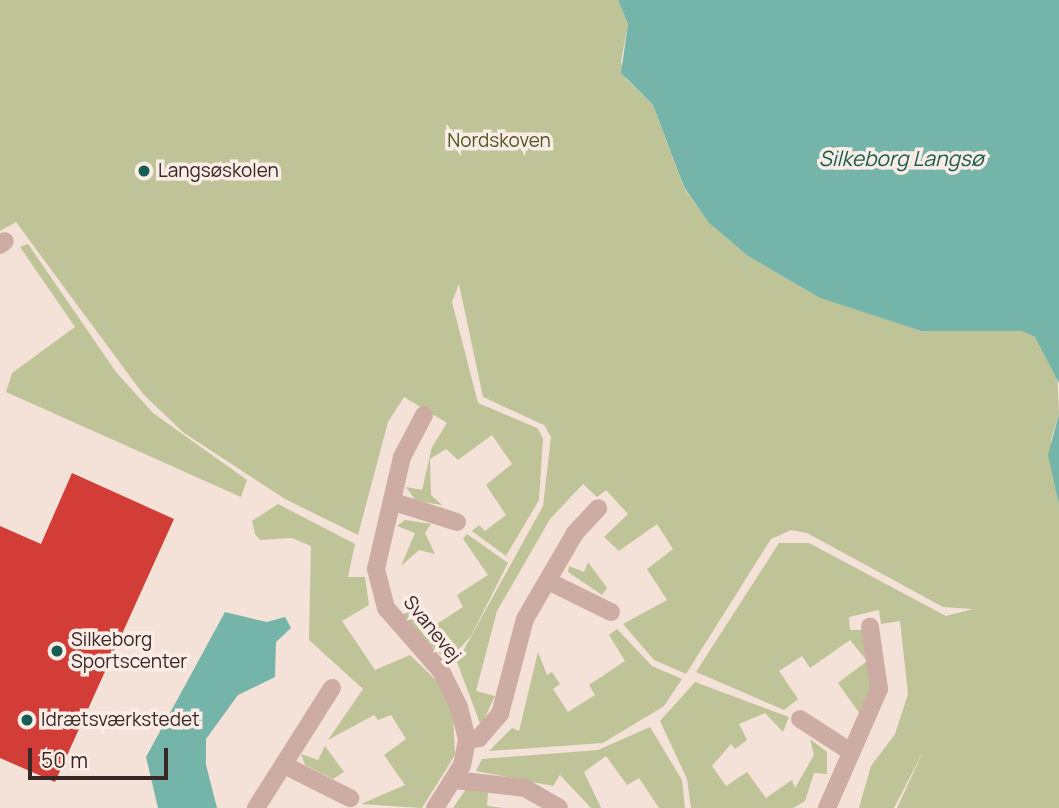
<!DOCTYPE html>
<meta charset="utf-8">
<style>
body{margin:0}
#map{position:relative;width:1059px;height:808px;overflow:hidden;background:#f4e1d8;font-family:Manrope,sans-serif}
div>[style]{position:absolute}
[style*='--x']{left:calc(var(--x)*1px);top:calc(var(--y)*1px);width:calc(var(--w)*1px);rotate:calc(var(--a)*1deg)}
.green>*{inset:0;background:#bec497}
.water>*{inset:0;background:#74b4a9}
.building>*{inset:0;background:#d23d38}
.minor>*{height:18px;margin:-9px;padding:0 9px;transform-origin:9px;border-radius:9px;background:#cdada3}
.dots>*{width:19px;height:19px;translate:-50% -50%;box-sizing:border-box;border:4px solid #fbece5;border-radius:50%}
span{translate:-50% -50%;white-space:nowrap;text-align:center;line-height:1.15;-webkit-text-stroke:7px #fbece5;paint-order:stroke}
.park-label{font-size:19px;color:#505827}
.poi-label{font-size:19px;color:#372826}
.left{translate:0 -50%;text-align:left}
.street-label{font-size:19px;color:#372826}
.water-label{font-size:21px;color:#175d53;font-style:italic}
.scale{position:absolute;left:28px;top:748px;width:140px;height:32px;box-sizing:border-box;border:4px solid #372826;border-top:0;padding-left:9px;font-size:21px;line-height:24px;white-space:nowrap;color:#372826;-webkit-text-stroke:5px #fbece5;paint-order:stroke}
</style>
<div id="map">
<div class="green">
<div style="clip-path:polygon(0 0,618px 0,628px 24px,621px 62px,626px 79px,653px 105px,684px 188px,708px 222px,748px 256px,820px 298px,921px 331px,1022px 331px,1035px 337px,1057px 371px,1059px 414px,1051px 440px,1059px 504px,1059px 808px,897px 808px,923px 752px,894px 808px,859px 808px,871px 766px,895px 734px,908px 694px,900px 621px,881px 624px,879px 610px,849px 617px,850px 630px,863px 630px,871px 686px,860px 714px,838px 683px,867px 661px,850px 640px,810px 668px,802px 656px,779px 671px,798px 699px,784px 710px,696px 672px,779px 543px,809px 543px,946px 616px,973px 609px,943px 607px,807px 533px,791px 530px,771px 539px,686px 674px,654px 660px,623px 624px,667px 600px,647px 569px,673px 549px,657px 524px,619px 551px,604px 537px,628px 514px,606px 490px,597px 497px,583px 484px,550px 519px,497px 611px,476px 691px,495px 696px,481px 726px,457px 662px,543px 506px,551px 437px,544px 425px,483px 397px,459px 284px,452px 302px,478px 403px,537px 428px,543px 438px,539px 500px,506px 556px,472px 531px,479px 525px,485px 531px,506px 515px,486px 485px,512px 464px,492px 435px,458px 460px,446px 449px,430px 459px,431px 495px,442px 505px,416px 501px,406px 487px,422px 490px,432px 447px,447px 423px,404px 397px,388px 422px,358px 535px,285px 499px,184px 433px,143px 394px,16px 222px,0 231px)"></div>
<div style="clip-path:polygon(28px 244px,116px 372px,153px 413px,247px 480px,241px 497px,6px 392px,12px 373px,75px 327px,20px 247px)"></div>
<div style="clip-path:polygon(278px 504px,355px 544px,348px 577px,365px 577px,369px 605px,342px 621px,375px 670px,410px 655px,443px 687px,453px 713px,455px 755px,422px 808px,361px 804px,405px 785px,384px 755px,406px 739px,391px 715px,378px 720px,374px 715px,328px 740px,363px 689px,309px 640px,311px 546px,292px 538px,260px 540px,255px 534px,252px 521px)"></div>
<div style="clip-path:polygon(405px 520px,431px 524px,425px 533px,435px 554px,419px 550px,401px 566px,415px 533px,397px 526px)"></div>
<div style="clip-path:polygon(467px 534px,508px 563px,471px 636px,448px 661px,398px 617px,411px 610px,432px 627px,463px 607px,457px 595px,488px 575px,463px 539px)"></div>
<div style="clip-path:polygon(588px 562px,607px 588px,602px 595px,568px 572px,569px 566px,584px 572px)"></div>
<div style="clip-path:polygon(617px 629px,652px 666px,682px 679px,664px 706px,603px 743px,489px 751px,512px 728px,519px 731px,538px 652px,547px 675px,552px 672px,560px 684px,553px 689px,568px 712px,595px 695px,589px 685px,625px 661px,609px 635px)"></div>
<div style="clip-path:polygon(695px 682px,789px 717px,783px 732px,765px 713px,739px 724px,747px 740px,735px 749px,731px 744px,712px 766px,726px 786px,747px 772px,766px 798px,792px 780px,795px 788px,814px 755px,810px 739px,827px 752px,827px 774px,814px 773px,805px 801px,793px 808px,691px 808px,687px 779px,660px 721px)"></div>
<div style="clip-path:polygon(650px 727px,682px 780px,685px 808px,659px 808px,639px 778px,627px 785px,606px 756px,584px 772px,601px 808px,591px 808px,560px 775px,553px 786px,476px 771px,482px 759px,598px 750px)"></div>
<div style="clip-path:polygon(325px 746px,344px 772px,333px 779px,305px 765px,301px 754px,318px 760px)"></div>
<div style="clip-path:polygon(466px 789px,488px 793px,487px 806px,504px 808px,453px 808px)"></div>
</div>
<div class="water">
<div style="clip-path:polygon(618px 0,1059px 0,1059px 383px,1035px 337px,1022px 331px,921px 331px,820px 298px,748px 256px,708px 222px,684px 187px,653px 105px,621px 73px,628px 24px)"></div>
<div style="clip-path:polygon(1059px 414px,1059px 504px,1048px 455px)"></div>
<div style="clip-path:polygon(225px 612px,267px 622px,285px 617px,291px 628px,276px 642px,275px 677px,238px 695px,206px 739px,206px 765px,217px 808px,158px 808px,146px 757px)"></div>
</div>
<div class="building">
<div style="clip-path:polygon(72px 473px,174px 519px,55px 782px,0 758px,0 526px,41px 544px)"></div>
</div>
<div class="minor">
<div style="--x:0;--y:245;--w:6;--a:-39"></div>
<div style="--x:424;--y:415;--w:47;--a:117.6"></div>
<div style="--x:402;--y:457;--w:115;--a:103.1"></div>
<div style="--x:376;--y:569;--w:40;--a:75.6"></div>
<div style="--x:386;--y:608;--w:84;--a:48.9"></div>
<div style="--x:441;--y:671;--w:40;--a:63.4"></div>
<div style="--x:459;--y:707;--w:34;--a:76"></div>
<div style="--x:467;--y:740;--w:25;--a:101"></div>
<div style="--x:462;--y:765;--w:51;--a:122.1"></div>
<div style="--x:394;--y:502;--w:66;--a:17.6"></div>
<div style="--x:550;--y:582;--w:68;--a:26.2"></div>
<div style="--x:800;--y:719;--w:57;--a:32.9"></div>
<div style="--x:467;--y:740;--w:12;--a:-9"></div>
<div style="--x:479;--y:738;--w:32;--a:-49"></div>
<div style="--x:500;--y:714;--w:98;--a:-75.3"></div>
<div style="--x:525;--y:619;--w:99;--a:-59.8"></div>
<div style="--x:575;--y:533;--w:34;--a:-47"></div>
<div style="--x:286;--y:766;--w:72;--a:26.6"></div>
<div style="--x:455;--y:780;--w:70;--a:6.5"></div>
<div style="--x:525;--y:788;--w:39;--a:30"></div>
<div style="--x:256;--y:808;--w:142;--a:-57.7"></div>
<div style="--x:827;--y:808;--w:130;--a:-66.4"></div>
<div style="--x:879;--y:689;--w:63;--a:-98.3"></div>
</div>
<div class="dots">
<div style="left:144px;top:171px;background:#175d53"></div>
<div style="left:57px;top:651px;background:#175d53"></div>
<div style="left:27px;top:720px;background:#175d53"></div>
</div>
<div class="park-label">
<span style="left:499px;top:141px">Nordskoven</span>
</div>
<div class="poi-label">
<span class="left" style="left:158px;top:171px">Langsøskolen</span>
<span class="left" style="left:71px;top:651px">Silkeborg<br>Sportscenter</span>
<span class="left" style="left:41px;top:720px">Idrætsværkstedet</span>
</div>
<div class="street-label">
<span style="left:432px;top:629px;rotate:51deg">Svanevej</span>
</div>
<div class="water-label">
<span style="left:901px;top:158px">Silkeborg Langsø</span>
</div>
<div class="scale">50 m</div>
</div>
